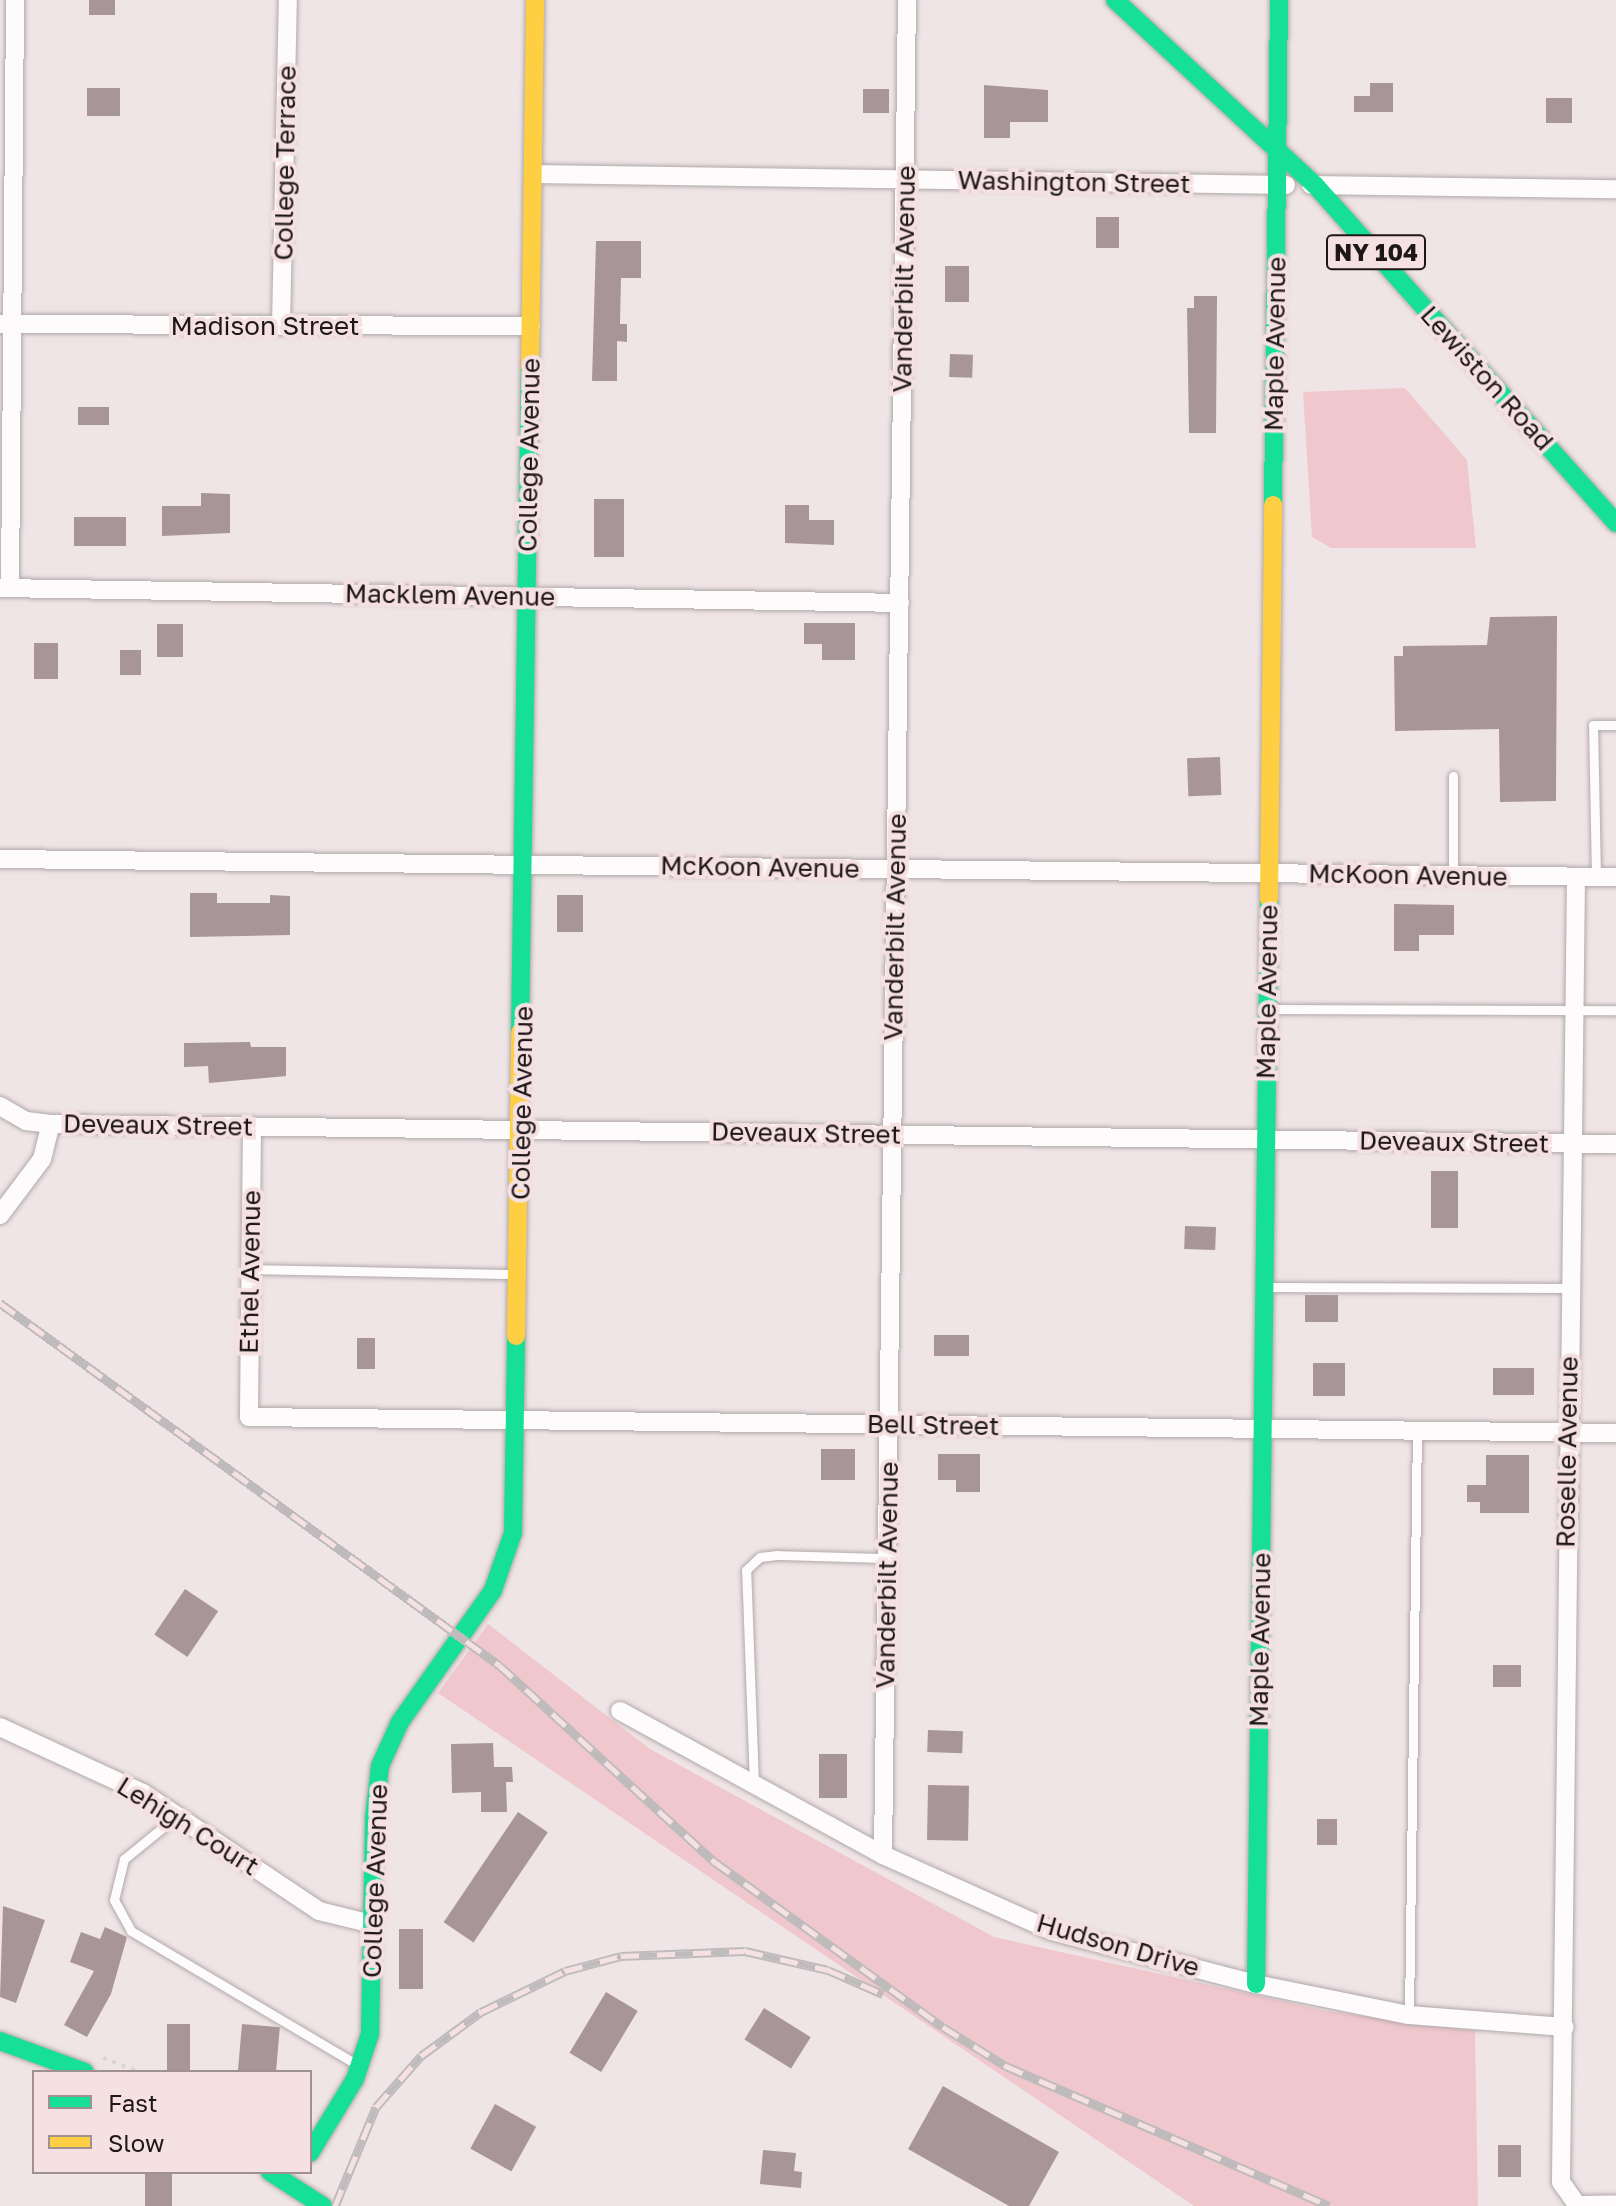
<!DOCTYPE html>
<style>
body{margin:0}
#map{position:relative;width:1616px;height:2206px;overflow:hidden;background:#f0e5e6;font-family:"Golos Text",sans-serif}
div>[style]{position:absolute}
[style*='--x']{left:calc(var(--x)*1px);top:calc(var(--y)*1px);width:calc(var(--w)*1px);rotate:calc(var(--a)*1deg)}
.green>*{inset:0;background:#f0c7cc}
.building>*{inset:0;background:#a89598;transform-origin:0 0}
.path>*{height:4px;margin-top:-2px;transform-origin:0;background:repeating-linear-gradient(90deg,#d7d4d4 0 4px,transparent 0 10px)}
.roads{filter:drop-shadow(0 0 2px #b1a8aa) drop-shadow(0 0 2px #b1a8aa)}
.lane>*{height:9px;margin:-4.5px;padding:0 4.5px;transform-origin:4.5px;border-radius:4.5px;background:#fdfbfb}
.street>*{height:18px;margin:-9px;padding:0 9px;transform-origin:9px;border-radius:9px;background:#fdfbfb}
.fast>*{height:18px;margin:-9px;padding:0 9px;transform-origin:9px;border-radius:9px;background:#16e098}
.slow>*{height:18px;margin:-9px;padding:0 9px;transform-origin:9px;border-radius:9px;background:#ffcf43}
.rail>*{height:9px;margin-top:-4.5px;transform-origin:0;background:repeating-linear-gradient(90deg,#f5e0e2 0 18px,#bfbbbc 0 36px);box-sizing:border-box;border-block:2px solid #bfbbbc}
span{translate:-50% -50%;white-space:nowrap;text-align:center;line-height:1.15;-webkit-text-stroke:8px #f5e0e2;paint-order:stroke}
.shield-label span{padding:2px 6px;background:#f5e0e2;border:2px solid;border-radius:6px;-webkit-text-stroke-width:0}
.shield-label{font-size:24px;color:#1e1718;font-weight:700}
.street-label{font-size:26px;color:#1e1718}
.legend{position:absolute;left:32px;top:2070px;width:280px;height:104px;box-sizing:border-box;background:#f5e0e2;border:2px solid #9f9091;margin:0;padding:10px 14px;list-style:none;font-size:24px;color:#1e1718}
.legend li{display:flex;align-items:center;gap:16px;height:40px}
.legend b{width:40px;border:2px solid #9f9091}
</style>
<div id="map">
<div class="green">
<div style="clip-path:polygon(1405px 388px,1467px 460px,1476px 548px,1331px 548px,1312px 537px,1303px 392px)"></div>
<div style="clip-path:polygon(488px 1624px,650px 1749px,994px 1937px,1326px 2011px,1475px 2031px,1478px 2206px,1194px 2206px,438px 1693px)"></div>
</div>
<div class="building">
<div style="left:89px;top:0;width:26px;height:15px"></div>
<div style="clip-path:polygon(1370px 83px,1393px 83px,1393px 112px,1354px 112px,1354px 96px,1370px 96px)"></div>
<div style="clip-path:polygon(984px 85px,1048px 90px,1048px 122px,1010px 122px,1010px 138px,984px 138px)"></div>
<div style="left:87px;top:88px;width:33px;height:28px"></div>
<div style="left:863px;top:89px;width:26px;height:24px"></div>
<div style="left:1546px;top:98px;width:26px;height:25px"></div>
<div style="left:1096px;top:217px;width:23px;height:31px"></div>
<div style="clip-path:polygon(596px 241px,641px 241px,641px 278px,621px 278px,620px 324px,627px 324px,627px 342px,617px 341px,617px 381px,592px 381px)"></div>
<div style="left:945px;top:266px;width:24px;height:36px"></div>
<div style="clip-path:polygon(1194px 296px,1217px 296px,1216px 433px,1189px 433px,1187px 308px,1194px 308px)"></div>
<div style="left:950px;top:354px;width:23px;height:23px;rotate:2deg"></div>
<div style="left:78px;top:407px;width:31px;height:18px"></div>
<div style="clip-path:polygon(201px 493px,230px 494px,230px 533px,162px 536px,162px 506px,201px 506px)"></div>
<div style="left:594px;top:499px;width:30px;height:58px"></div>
<div style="clip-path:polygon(785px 505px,809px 505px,809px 520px,834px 520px,834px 545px,785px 543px)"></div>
<div style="left:74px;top:517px;width:52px;height:29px"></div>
<div style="clip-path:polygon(1557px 616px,1556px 801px,1500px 802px,1499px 729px,1395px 731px,1394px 656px,1403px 656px,1403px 646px,1487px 645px,1490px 617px)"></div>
<div style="clip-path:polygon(804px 623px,855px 623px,855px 660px,822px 660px,822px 644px,804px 644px)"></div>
<div style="left:157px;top:624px;width:26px;height:33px"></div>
<div style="left:34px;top:643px;width:24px;height:36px"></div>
<div style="left:120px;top:650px;width:21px;height:25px"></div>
<div style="left:1220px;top:757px;width:38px;height:33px;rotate:88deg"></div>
<div style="clip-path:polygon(190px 893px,217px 893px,217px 903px,270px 903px,270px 895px,290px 896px,290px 935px,190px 937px)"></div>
<div style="left:557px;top:895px;width:26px;height:37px"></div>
<div style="clip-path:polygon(1394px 904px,1454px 905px,1454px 935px,1419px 935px,1419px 951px,1394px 951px)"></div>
<div style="clip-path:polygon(250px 1042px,251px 1047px,286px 1047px,286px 1076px,209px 1083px,208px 1066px,184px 1067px,184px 1043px)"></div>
<div style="left:1431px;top:1171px;width:27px;height:57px"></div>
<div style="left:1185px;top:1226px;width:31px;height:23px;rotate:2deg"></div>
<div style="left:1305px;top:1295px;width:33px;height:27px"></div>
<div style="left:934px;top:1335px;width:35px;height:21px"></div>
<div style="left:357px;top:1338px;width:18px;height:31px"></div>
<div style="left:1313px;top:1363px;width:32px;height:33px"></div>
<div style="left:1493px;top:1368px;width:41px;height:27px"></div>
<div style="left:821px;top:1449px;width:34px;height:31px"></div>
<div style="clip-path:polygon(938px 1454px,980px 1454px,980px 1492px,956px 1492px,956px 1480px,938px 1480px)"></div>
<div style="clip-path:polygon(1486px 1455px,1529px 1455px,1529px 1513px,1480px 1513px,1480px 1502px,1467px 1502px,1467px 1485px,1486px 1485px)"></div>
<div style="left:185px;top:1589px;width:40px;height:55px;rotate:34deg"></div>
<div style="left:1493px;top:1665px;width:28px;height:22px"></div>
<div style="left:928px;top:1730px;width:35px;height:22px;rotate:2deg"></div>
<div style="clip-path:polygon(493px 1743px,494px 1767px,512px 1767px,513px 1782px,506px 1782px,507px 1812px,481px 1812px,481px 1792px,452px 1793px,451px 1744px)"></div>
<div style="left:819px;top:1754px;width:28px;height:44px"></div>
<div style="left:928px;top:1785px;width:41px;height:55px;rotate:1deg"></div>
<div style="left:518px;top:1812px;width:36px;height:133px;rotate:34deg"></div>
<div style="left:1317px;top:1819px;width:20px;height:26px"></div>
<div style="clip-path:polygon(3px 1906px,45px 1920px,16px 2003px,0 1997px)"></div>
<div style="clip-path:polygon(105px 1927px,127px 1937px,111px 1994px,87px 2037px,64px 2025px,94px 1971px,70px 1962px,81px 1932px,100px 1939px)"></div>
<div style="left:399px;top:1929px;width:24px;height:60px"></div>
<div style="left:606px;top:1992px;width:37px;height:71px;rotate:31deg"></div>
<div style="left:764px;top:2008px;width:55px;height:37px;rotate:32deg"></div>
<div style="left:167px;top:2024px;width:23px;height:48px"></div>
<div style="left:242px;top:2024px;width:38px;height:48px;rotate:5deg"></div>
<div style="clip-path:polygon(943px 2086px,1059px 2152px,1029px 2206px,1009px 2206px,908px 2149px)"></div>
<div style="left:495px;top:2104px;width:47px;height:51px;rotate:29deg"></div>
<div style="left:1498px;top:2145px;width:23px;height:32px"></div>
<div style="clip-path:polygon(763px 2150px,796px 2153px,794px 2171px,802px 2172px,801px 2188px,760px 2184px)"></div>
<div style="left:145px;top:2172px;width:27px;height:34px"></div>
</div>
<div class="path">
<div style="--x:103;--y:2058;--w:40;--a:21"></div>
</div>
<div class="roads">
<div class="lane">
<div style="--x:1453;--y:776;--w:99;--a:90"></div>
<div style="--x:1596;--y:877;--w:152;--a:-91.1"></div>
<div style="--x:1593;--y:725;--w:23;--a:0"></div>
<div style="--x:1271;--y:1009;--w:345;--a:0.2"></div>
<div style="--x:250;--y:1269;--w:265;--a:1.1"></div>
<div style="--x:1265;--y:1287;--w:305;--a:0.2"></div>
<div style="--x:754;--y:1784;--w:214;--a:-92.1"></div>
<div style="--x:746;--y:1570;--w:19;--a:-43"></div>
<div style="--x:760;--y:1557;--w:17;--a:-7"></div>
<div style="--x:777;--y:1555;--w:110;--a:1.6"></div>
<div style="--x:178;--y:1815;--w:70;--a:140.8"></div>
<div style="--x:124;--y:1859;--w:42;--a:103.7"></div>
<div style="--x:114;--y:1900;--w:35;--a:61"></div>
<div style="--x:131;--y:1931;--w:264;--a:30.6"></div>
<div style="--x:1409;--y:2015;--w:584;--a:-89.22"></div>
</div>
<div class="street">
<div style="--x:533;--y:174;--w:753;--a:0.84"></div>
<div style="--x:1311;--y:185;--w:305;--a:0.8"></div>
<div style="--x:0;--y:324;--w:531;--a:0.22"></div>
<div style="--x:281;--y:326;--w:326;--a:-88.8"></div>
<div style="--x:0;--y:588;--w:900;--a:0.95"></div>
<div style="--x:10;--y:588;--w:588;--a:-89.51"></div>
<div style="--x:0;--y:859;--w:1616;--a:0.64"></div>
<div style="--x:1576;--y:877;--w:1305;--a:90.66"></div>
<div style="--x:1561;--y:2182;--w:28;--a:55"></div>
<div style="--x:1577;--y:2205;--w:39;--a:-1"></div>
<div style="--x:0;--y:1106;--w:30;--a:30"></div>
<div style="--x:26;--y:1121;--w:25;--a:7"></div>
<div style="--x:51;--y:1124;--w:1565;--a:0.73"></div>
<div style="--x:252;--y:1126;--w:291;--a:90.6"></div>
<div style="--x:249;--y:1417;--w:1367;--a:0.67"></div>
<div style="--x:0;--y:1215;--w:70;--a:-53.1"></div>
<div style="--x:42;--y:1159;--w:36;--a:-76"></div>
<div style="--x:620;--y:1711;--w:300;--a:28.7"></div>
<div style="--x:883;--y:1855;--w:185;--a:24.2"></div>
<div style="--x:1052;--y:1931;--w:211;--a:14.6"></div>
<div style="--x:1256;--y:1984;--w:156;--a:11.5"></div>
<div style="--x:1409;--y:2015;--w:156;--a:4.4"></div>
<div style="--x:0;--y:1727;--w:157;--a:24.8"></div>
<div style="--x:143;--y:1793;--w:212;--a:33.8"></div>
<div style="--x:319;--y:1911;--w:55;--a:13.8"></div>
<div style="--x:883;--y:1855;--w:1855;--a:-89.26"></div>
</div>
<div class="fast">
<div style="--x:1115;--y:0;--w:272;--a:42.8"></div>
<div style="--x:1315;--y:185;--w:453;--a:48.3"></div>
<div style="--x:1273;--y:505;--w:505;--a:-89.32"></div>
<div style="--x:520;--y:1032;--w:665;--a:-89.14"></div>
<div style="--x:1256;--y:1984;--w:1085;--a:-89.31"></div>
<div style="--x:0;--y:2041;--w:90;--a:20"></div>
<div style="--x:310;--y:2153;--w:87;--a:-58.7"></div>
<div style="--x:355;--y:2079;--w:47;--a:-71.6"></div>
<div style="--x:370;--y:2034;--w:216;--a:-88.9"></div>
<div style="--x:374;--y:1818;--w:52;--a:-83.4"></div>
<div style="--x:380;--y:1766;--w:48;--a:-65.6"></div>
<div style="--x:400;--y:1722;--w:161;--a:-54.8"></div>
<div style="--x:493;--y:1590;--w:60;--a:-70.7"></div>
<div style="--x:513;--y:1533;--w:197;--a:-89.1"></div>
<div style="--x:270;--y:2172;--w:63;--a:32.7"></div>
</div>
<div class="slow">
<div style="--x:530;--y:367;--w:367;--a:-89.2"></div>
<div style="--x:1269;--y:899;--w:394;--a:-89.4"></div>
<div style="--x:516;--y:1336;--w:304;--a:-89.2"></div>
</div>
</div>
<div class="rail">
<div style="--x:0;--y:1303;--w:616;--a:35.96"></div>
<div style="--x:499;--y:1665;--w:292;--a:42.4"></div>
<div style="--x:715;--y:1862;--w:281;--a:35.9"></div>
<div style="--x:943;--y:2027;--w:74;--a:31.8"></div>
<div style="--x:1006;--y:2066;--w:352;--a:23.4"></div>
<div style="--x:335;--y:2206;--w:107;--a:-67.5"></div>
<div style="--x:376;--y:2107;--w:68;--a:-48.6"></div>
<div style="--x:421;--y:2056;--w:74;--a:-36.3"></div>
<div style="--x:481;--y:2012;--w:93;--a:-26"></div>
<div style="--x:565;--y:1971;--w:58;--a:-15"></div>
<div style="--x:621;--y:1956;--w:124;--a:-2.3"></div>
<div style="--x:745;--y:1951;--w:85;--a:12.9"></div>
<div style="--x:828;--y:1970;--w:60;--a:23.6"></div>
</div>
<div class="shield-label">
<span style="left:1376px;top:252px">NY 104</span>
</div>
<div class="street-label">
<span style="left:285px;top:163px;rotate:-89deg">College Terrace</span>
<span style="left:1074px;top:182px;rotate:1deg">Washington Street</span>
<span style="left:904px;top:279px;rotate:-89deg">Vanderbilt Avenue</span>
<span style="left:265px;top:326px">Madison Street</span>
<span style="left:1275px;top:344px;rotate:-89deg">Maple Avenue</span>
<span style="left:1487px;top:378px;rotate:48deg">Lewiston Road</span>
<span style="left:529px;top:455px;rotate:-89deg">College Avenue</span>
<span style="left:450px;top:595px;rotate:1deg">Macklem Avenue</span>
<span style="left:760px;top:867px;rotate:1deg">McKoon Avenue</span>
<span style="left:1408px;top:875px;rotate:1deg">McKoon Avenue</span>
<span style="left:895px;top:927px;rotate:-89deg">Vanderbilt Avenue</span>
<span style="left:1267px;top:992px;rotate:-89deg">Maple Avenue</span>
<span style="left:522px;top:1103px;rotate:-89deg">College Avenue</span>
<span style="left:158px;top:1125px;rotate:1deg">Deveaux Street</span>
<span style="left:806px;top:1133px;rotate:1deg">Deveaux Street</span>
<span style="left:1454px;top:1142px;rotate:1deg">Deveaux Street</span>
<span style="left:250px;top:1272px;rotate:-89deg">Ethel Avenue</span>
<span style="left:933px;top:1425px;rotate:1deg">Bell Street</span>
<span style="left:1567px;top:1452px;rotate:-89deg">Roselle Avenue</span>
<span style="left:887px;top:1575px;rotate:-89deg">Vanderbilt Avenue</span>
<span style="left:1260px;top:1640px;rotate:-89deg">Maple Avenue</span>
<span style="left:188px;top:1826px;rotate:32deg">Lehigh Court</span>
<span style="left:375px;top:1881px;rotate:-88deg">College Avenue</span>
<span style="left:1118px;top:1945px;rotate:16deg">Hudson Drive</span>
</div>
<ul class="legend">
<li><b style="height:10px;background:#16e098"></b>Fast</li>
<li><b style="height:10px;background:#ffcf43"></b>Slow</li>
</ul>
</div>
